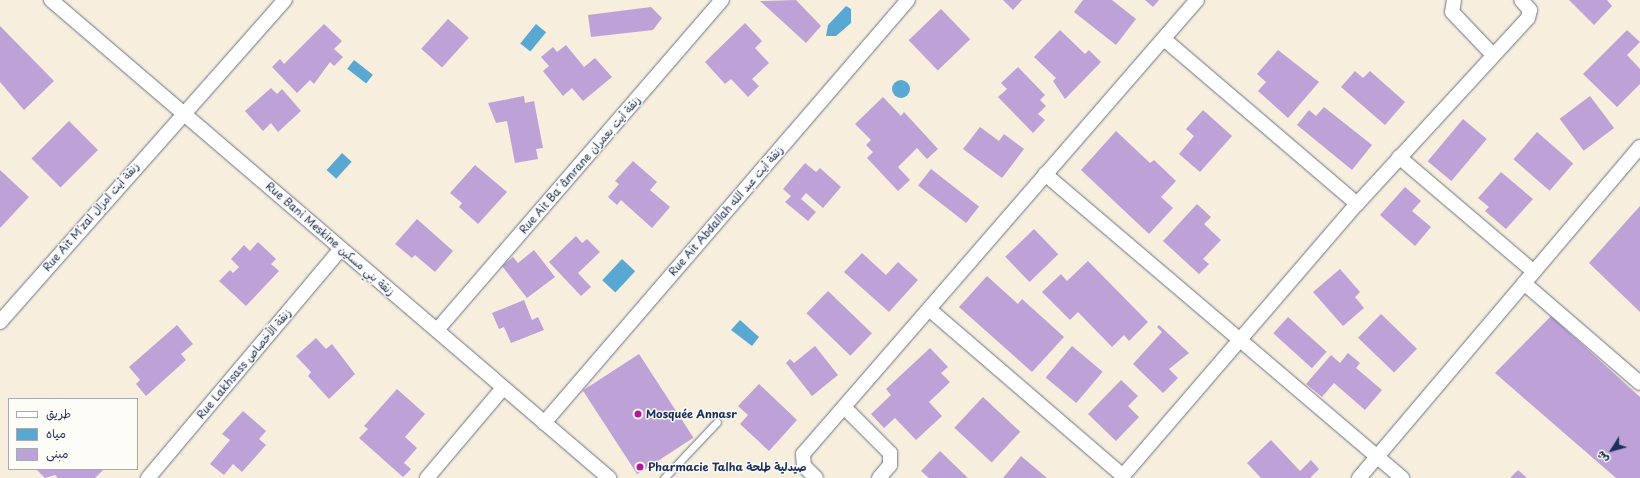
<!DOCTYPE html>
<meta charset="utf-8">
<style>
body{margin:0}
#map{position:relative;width:1640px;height:478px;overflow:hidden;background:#f8eedd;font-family:"Playpen Sans","Playpen Sans Arabic",sans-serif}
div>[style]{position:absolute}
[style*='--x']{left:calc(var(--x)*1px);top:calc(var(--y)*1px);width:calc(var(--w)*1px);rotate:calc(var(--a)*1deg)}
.water>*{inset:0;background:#59a8d3;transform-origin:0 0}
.round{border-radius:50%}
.building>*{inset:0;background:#bea1d6;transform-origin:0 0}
.roads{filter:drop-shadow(0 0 1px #68728a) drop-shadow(0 0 1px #68728a)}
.lane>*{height:7px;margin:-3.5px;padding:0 3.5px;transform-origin:3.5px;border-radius:3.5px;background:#fff}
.street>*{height:14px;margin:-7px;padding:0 7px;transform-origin:7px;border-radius:7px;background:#fff}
.dots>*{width:11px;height:11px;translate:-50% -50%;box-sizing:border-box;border:2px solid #fdfcf7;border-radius:50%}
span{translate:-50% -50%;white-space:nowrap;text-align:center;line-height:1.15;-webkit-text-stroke:3px #fdfcf7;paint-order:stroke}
.street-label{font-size:11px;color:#1b2f5e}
.poi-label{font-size:11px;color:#1b2f5e;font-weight:700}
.left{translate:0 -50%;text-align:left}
.legend{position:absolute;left:8px;top:398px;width:130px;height:72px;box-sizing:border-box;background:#fdfcf7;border:1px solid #a3aaba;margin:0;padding:5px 7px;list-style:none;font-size:12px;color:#1b2f5e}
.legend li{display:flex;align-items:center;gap:8px;height:20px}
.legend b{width:20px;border:1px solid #a3aaba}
.north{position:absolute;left:1592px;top:430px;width:40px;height:40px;-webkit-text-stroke:3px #fdfcf7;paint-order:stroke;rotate:233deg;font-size:11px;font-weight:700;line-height:16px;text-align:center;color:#1b2f5e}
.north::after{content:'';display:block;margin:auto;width:14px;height:18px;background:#1b2f5e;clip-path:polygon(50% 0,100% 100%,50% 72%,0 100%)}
</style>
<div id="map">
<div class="water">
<div style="clip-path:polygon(846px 6px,851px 9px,851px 23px,836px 36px,826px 36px,828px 25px)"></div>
<div style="left:536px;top:24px;width:13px;height:25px;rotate:39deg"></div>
<div style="left:354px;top:60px;width:24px;height:11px;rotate:38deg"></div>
<div class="round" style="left:892px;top:80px;width:18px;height:18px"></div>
<div style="left:342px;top:153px;width:13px;height:23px;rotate:42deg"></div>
<div style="left:622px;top:259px;width:18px;height:29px;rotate:43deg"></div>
<div style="clip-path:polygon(740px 320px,759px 337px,752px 346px,731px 330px)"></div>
</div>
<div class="building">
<div style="clip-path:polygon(796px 0,821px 26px,806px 43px,760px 1px)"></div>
<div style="clip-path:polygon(1003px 0,1022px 0,1013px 10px)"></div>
<div style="clip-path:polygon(1083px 0,1112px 0,1136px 19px,1116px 45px,1074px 12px)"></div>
<div style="clip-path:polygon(1145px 0,1159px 0,1153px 7px)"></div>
<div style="clip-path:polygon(1569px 0,1607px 0,1612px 6px,1594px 25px)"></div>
<div style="clip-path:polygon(651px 7px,662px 18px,653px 30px,591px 37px,588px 15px)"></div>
<div style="left:941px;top:9px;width:42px;height:45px;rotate:46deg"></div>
<div style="left:448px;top:19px;width:28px;height:40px;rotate:42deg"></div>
<div style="clip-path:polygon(745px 23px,762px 41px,755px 48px,769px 63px,752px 79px,759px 86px,748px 97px,731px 79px,725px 84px,705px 62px)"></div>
<div style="clip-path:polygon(324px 24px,342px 41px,334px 49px,343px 57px,334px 66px,330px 62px,314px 84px,310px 80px,297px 93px,272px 67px,280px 59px,284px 64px)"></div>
<div style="clip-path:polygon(0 26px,54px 81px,24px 110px,0 82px)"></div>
<div style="clip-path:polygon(1060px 30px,1085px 54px,1089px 50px,1101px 62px,1065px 99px,1053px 81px,1056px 78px,1034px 57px)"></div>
<div style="clip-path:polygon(1627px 30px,1640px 42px,1627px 55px,1640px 69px,1640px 84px,1617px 107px,1583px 74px)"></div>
<div style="clip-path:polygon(566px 45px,584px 67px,595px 58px,612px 77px,583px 101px,572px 88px,563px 96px,543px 71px,549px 66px,541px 57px,553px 47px,557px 52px)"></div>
<div style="clip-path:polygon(1278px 50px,1319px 82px,1288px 118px,1258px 91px,1266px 82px,1257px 74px)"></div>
<div style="clip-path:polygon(1018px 67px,1045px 95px,1040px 100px,1046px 106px,1038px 114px,1045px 120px,1033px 133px,998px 97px,1007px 89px,1001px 83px)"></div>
<div style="clip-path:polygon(1355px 71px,1363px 78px,1370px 71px,1405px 102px,1385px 125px,1341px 87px)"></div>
<div style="clip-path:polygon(271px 88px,277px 94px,282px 89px,301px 111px,278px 132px,271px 123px,263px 131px,245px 111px)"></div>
<div style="clip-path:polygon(524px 96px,525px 103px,534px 101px,543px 148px,536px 149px,538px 159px,515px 163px,507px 121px,496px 123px,488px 103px)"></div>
<div style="left:1590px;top:96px;width:40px;height:38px;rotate:53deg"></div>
<div style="clip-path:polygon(883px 97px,901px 116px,904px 112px,938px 149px,927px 159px,917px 148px,898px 167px,910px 180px,898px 191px,867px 158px,873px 152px,866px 145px,871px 140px,855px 124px)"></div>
<div style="clip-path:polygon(1324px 107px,1372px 145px,1352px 170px,1297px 125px,1309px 110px,1316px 116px)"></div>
<div style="clip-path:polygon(1203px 110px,1232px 136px,1200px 172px,1179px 154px,1194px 136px,1186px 129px)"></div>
<div style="left:1463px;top:119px;width:31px;height:55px;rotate:40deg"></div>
<div style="left:69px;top:121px;width:41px;height:53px;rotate:45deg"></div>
<div style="clip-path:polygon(980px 127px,999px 141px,1004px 134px,1024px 149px,1002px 178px,963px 149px)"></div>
<div style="clip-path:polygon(1116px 131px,1150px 163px,1154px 160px,1176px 181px,1161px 197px,1173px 208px,1149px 234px,1081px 170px)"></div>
<div style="left:1537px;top:132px;width:48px;height:36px;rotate:41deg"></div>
<div style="clip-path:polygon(633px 161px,657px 182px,650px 190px,670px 207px,652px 228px,621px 200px,617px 205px,608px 197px,619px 184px,615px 181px)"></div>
<div style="clip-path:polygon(805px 163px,816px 172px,820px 168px,841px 187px,823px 208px,806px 193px,801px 199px,816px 212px,808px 221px,785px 202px,791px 196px,783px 189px)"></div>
<div style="clip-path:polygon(475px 165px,507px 192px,478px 224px,459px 207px,462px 203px,450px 193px)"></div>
<div style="left:931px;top:169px;width:61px;height:21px;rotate:38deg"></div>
<div style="clip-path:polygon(0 170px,29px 197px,0 228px)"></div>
<div style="clip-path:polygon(1501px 172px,1533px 199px,1506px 229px,1485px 211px,1489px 207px,1478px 198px)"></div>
<div style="clip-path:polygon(1405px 187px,1421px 201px,1412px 211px,1431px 227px,1415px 246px,1380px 215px)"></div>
<div style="clip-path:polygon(1197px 204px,1211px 217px,1204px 224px,1221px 240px,1203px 259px,1209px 264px,1199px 274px,1163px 241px)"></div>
<div style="clip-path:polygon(1640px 206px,1640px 312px,1589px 263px)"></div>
<div style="clip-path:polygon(417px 219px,453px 251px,435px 272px,415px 255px,412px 258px,395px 244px)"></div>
<div style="left:1034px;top:229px;width:35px;height:40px;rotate:46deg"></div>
<div style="clip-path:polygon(576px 236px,582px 243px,587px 239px,600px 252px,578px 273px,591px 287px,581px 296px,549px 262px)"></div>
<div style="clip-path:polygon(258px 242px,276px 259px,271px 264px,279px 271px,246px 306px,219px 281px,230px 270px,233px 273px,239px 267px,231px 259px,244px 245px,250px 251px)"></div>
<div style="clip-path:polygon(534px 250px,555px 277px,527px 298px,502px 266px,513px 257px,518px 263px)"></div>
<div style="clip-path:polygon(862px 253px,886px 275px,898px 262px,918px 280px,889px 312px,844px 272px)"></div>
<div style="clip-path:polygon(1088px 261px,1148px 322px,1129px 341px,1124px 335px,1112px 347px,1078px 312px,1070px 320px,1042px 292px,1061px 274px,1067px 281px)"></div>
<div style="clip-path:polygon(1340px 269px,1360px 292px,1355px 297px,1364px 308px,1343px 326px,1313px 292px)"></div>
<div style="clip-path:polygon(987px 276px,1018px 304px,1022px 299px,1064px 337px,1032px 372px,959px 307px)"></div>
<div style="left:828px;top:291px;width:61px;height:31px;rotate:44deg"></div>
<div style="clip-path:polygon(524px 300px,532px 320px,538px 317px,544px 330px,511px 343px,504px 327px,499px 329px,492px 313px)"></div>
<div style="left:1381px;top:314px;width:50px;height:33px;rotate:44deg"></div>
<div style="clip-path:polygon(1551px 316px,1640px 397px,1640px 478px,1616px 478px,1495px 373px)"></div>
<div style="left:1288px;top:317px;width:52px;height:22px;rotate:42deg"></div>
<div style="clip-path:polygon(177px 325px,193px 344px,181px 354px,186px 360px,146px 396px,136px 384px,140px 380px,129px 367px)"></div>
<div style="clip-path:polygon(1159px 325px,1189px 353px,1169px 369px,1178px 378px,1163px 393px,1133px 364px,1162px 332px,1157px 327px)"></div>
<div style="clip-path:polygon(316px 338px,326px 349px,332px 344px,355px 374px,329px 399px,308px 376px,311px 372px,296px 356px)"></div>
<div style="clip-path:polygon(815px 346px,838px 375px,812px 396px,786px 363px,790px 359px,794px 363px)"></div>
<div style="left:1072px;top:346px;width:40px;height:41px;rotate:40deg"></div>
<div style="clip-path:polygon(930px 348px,948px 367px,941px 373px,950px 382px,929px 402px,942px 416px,916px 440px,895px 418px,884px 428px,871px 414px,891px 395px,886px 389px)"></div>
<div style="clip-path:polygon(1348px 353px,1360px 363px,1356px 368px,1382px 390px,1365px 410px,1334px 383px,1322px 397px,1306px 384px,1331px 355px,1340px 363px)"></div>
<div style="left:639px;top:354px;width:100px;height:67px;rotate:57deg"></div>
<div style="clip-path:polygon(1121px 380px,1138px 396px,1128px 406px,1139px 417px,1116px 441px,1088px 414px)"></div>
<div style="clip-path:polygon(759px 384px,797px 420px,769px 451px,740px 424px,748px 415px,738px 406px)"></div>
<div style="clip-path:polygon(397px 389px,425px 414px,405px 437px,417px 448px,404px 463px,411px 469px,403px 477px,359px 438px,368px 429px,364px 426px)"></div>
<div style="left:983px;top:397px;width:51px;height:42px;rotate:43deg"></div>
<div style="clip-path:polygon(243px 411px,266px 431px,259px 439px,266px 445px,242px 472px,233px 464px,224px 475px,210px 464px,230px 440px,222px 434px)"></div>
<div style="clip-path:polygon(1271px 440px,1300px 471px,1311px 460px,1319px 469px,1310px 478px,1261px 478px,1247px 463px)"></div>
<div style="clip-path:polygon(940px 451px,968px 478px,929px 478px,921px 471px)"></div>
<div style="clip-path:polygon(1021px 456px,1047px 478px,1003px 478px)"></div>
<div style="clip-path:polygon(36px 469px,104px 469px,95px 478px,58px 478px,55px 475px,45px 478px)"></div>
<div style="clip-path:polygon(1518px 470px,1527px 478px,1510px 478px)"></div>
</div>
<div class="roads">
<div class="lane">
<div style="--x:664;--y:478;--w:77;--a:-46.6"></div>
</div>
<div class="street">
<div style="--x:51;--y:0;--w:735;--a:40.58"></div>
<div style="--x:1454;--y:0;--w:12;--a:99"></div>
<div style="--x:1452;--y:12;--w:59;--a:46.4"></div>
<div style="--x:1164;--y:39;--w:254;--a:40.5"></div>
<div style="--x:1399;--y:157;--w:177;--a:40.4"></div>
<div style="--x:1045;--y:174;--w:469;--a:40.4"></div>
<div style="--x:1524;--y:283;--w:153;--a:40.8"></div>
<div style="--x:929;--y:309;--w:256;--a:40.7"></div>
<div style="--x:0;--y:322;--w:430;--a:-48.5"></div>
<div style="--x:437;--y:330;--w:436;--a:-49.2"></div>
<div style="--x:845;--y:408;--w:64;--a:45"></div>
<div style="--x:890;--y:453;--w:12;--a:90"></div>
<div style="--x:890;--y:465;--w:17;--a:130"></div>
<div style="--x:544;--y:423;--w:558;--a:-49.29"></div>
<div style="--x:148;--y:478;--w:299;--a:-49.9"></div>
<div style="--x:427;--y:478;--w:118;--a:-49.8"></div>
<div style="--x:816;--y:478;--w:17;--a:-135"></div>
<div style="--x:804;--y:466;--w:12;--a:-95"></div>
<div style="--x:803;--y:454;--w:601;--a:-49.05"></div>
<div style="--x:1121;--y:478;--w:362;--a:-49.3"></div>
<div style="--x:1357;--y:204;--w:253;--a:-47.4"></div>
<div style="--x:1528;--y:18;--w:8;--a:-76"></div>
<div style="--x:1530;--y:10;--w:13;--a:-132"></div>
<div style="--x:1359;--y:478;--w:434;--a:-49.7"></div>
</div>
</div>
<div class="dots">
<div style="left:638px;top:414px;background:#b5179e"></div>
<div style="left:640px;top:467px;background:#b5179e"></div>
</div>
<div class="street-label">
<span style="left:580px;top:165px;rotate:-49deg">Rue Ait Ba´âmrane زنقة أيت بعمران</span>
<span style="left:726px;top:211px;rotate:-49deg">Rue Ait Abdallah زنقة أيت عبد الله</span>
<span style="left:91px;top:217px;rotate:-49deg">Rue Ait M'zal زنقة أيت امزال</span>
<span style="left:330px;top:239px;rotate:41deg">Rue Bani Meskine زنقة بني مسكين</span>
<span style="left:244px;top:364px;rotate:-50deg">Rue Lakhsass زنقة الأخصاص</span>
</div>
<div class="poi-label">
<span class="left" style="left:646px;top:414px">Mosquée Annasr</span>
<span class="left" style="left:648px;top:467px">Pharmacie Talha صيدلية طلحة</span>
</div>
<ul class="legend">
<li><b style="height:5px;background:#fff"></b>طريق</li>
<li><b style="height:11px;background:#59a8d3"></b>مياه</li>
<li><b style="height:11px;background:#bea1d6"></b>مبنى</li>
</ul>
<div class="north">ش</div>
</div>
